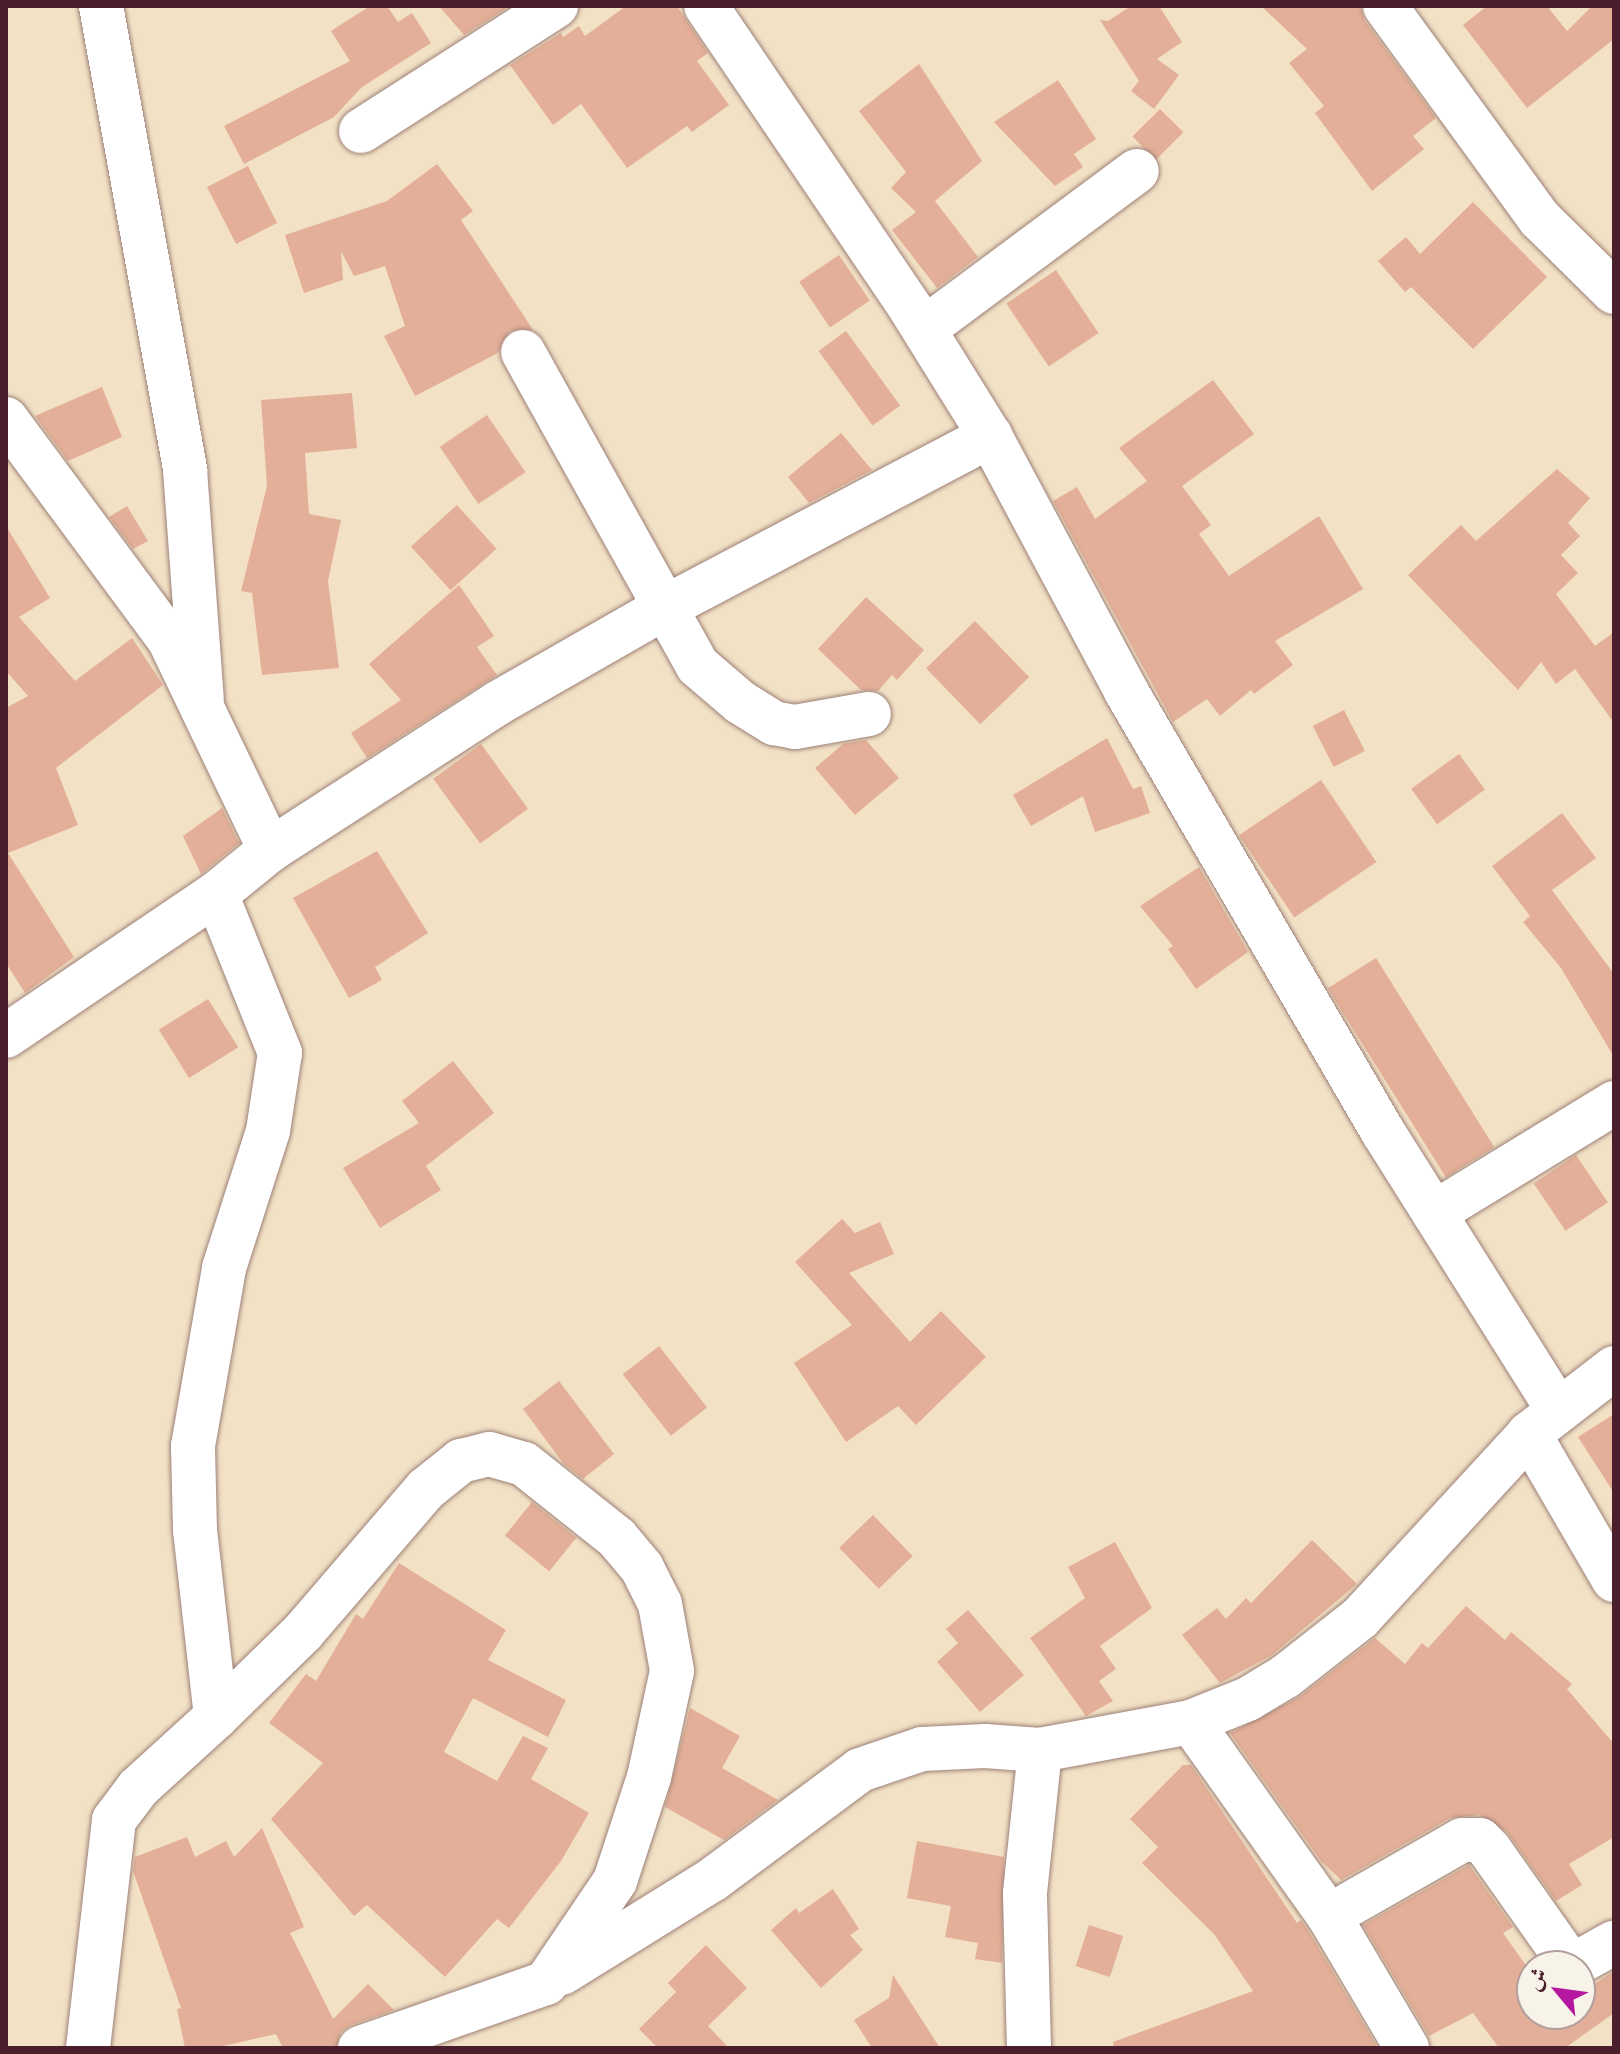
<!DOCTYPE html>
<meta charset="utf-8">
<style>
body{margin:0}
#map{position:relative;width:1620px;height:2054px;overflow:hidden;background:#f2e1c5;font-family:"EB Garamond",Amiri,serif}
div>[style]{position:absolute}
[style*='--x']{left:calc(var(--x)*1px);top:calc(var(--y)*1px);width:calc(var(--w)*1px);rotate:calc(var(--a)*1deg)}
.building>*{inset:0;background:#e4af98;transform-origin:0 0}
.roads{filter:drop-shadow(0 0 2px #9e8078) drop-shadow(0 0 2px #9e8078)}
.street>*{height:44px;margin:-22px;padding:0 22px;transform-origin:22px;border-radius:22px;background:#fff}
span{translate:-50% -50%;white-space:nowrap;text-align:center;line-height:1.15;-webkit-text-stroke:6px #f7f3e8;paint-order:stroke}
.frame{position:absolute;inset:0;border:8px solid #4a1f2b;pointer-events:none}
.north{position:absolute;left:1516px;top:1950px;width:80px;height:80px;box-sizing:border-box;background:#f7f3e8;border:2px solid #b29e9c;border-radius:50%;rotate:299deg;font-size:22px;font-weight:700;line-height:32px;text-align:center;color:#4a1f2b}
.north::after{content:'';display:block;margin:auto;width:28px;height:36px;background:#b5179e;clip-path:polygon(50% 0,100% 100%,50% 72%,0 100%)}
</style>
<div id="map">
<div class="building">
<div style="clip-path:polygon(370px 6px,387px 6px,398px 22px,412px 13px,431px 43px,362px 87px,334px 117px,244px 164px,224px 126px,350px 61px,331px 31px)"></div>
<div style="clip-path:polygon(439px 6px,510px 6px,464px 35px)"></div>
<div style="clip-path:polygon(626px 6px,677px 6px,708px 53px,697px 61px,729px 105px,692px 132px,687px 126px,627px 168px,581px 104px,553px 125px,510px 65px,561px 33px,563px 37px,579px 26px,585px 36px)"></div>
<div style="clip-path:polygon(1131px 6px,1159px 6px,1182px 42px,1157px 59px,1179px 75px,1154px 109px,1131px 91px,1139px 81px,1100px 20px,1108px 21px)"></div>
<div style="clip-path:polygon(1261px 6px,1360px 6px,1365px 21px,1436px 118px,1413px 136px,1424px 149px,1372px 191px,1315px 113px,1324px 106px,1289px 63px,1307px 49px)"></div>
<div style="clip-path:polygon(1487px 6px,1547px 6px,1567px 31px,1592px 6px,1614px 6px,1614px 39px,1527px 108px,1463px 25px)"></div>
<div style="clip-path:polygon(919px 64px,982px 161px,935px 201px,978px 257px,937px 288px,892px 230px,916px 212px,891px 188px,906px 172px,859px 111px)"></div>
<div style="clip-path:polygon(1058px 80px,1096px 139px,1074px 154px,1083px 167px,1055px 186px,994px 122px)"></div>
<div style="left:1160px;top:109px;width:33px;height:39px;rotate:45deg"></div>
<div style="clip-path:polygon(437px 164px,473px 211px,461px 220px,533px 330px,510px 331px,498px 353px,415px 396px,384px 336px,405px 326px,385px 266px,354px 276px,341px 251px,343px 280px,304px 293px,285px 235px,387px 201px)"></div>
<div style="left:248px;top:166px;width:64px;height:46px;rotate:63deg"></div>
<div style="clip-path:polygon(1473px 202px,1547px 277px,1473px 349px,1411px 287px,1405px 292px,1378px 261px,1406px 237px,1420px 254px)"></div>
<div style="left:839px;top:255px;width:55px;height:48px;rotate:56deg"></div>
<div style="left:1056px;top:270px;width:76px;height:60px;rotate:56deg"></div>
<div style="left:846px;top:331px;width:92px;height:34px;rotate:54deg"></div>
<div style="clip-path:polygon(1213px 380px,1254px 434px,1182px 486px,1211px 525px,1199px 534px,1229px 576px,1319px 516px,1363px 589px,1275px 641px,1293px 665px,1254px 694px,1251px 690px,1220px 716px,1207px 699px,1173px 722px,1053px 501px,1077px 487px,1095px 519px,1147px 481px,1119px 448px)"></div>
<div style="clip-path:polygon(102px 387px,122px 437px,68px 461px,35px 416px)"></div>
<div style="clip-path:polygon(352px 393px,357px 448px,305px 453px,309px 514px,341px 520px,328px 581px,339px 668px,262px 675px,252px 593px,241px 591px,267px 486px,261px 400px)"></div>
<div style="left:487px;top:415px;width:69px;height:57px;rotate:56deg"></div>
<div style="clip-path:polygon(841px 433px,872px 470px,809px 503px,788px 477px)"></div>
<div style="clip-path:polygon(1557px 469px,1590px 498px,1568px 523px,1580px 536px,1561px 555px,1578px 573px,1556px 594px,1595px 646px,1614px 632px,1614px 723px,1575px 669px,1556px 684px,1541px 662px,1518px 690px,1408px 575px,1461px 525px,1476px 541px)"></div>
<div style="left:457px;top:505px;width:59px;height:62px;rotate:48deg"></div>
<div style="clip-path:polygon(127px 506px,148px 541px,133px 549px,109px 517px)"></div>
<div style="clip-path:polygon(6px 526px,50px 598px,19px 617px,75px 681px,132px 638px,163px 685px,56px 768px,78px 825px,8px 853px,74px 957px,25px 993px,6px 963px,6px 708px,28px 696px,6px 671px)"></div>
<div style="clip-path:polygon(459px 585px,494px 636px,477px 647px,497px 675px,367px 758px,351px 733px,401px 700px,369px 664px)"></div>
<div style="clip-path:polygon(866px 597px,924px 650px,897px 680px,892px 675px,878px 691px,861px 690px,818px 649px)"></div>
<div style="left:975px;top:621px;width:78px;height:68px;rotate:46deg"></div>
<div style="left:1344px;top:710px;width:46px;height:35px;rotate:63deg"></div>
<div style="clip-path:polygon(1107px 738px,1133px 789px,1141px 786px,1150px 813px,1095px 832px,1083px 796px,1031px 826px,1013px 795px)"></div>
<div style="clip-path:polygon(866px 740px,899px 778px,855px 815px,815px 768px,843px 744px)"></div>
<div style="left:481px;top:744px;width:80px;height:59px;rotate:54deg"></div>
<div style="left:1459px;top:754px;width:44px;height:59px;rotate:54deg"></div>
<div style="left:1321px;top:780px;width:99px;height:99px;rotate:56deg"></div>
<div style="clip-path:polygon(222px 808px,239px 843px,201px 874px,183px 836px)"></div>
<div style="clip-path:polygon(1562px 813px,1596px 858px,1552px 890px,1614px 974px,1614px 1057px,1561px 968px,1523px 922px,1530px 916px,1492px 866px)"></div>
<div style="clip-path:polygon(377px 851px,428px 933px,375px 967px,382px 980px,349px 998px,293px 898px)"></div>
<div style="clip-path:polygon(1199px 867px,1248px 952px,1196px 989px,1168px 949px,1173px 946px,1140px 906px)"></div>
<div style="left:1376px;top:958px;width:223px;height:57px;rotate:58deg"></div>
<div style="left:208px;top:999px;width:57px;height:58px;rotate:58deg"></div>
<div style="clip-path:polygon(453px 1061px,494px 1113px,426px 1166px,441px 1190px,380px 1228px,343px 1168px,419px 1123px,402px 1101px)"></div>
<div style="left:1576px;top:1155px;width:57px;height:51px;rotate:56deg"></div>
<div style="clip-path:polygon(842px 1219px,855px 1233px,880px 1222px,894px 1254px,849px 1273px,910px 1342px,941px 1311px,986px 1357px,916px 1425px,898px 1406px,846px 1442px,794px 1363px,852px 1325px,795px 1262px)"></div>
<div style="left:659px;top:1346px;width:78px;height:46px;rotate:52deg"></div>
<div style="clip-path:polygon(559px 1381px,614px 1454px,583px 1479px,563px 1463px,523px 1409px)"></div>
<div style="clip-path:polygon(1614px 1414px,1614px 1493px,1578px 1437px)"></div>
<div style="left:532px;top:1502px;width:57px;height:43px;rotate:39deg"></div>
<div style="left:873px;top:1515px;width:57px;height:47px;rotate:46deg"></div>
<div style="clip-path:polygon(1312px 1540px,1357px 1584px,1272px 1655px,1220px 1683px,1182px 1635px,1217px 1608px,1226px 1619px,1246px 1598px,1251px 1603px)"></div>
<div style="clip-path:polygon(1115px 1542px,1152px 1608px,1100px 1646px,1116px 1669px,1099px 1681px,1113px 1701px,1086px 1716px,1030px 1638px,1085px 1598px,1068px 1567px)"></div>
<div style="clip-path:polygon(399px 1563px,506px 1630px,488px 1660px,566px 1700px,548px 1737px,473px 1698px,444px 1752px,497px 1781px,523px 1736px,548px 1748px,531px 1779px,589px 1813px,561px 1861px,509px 1928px,497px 1919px,445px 1977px,367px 1905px,354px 1916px,271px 1819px,323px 1763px,269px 1723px,306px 1674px,316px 1681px,356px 1614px,363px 1619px)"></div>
<div style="clip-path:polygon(1466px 1606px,1505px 1640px,1511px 1632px,1572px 1684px,1567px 1689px,1614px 1744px,1614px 1837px,1569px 1864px,1582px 1885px,1556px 1901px,1507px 1832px,1480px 1815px,1450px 1818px,1341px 1880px,1321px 1861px,1230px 1733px,1299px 1697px,1375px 1638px,1405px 1664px,1422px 1643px,1428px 1648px)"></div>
<div style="clip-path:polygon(968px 1610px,1024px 1675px,980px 1712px,937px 1662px,958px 1643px,946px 1629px)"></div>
<div style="clip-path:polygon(690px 1708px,740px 1736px,722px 1768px,778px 1800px,724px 1840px,665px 1807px)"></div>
<div style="clip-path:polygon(1183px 1765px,1191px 1765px,1297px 1923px,1301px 1920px,1308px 1930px,1378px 2048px,1114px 2048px,1113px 2042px,1253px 1991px,1214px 1934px,1142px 1863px,1158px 1847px,1130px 1819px)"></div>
<div style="clip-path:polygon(262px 1828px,304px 1927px,290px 1933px,333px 2019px,368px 1984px,394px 2010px,351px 2025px,341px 2032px,336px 2048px,283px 2048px,276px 2034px,215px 2048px,185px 2048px,177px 2009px,181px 2008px,133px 1871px,135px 1857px,187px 1837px,195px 1857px,226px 1841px,234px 1857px)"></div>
<div style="clip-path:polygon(917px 1841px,1004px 1857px,1002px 1963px,975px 1959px,978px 1943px,945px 1937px,951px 1906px,907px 1898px)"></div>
<div style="clip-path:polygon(1469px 1865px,1513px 1927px,1503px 1933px,1532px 1974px,1532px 2014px,1580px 2014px,1580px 1994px,1614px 1971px,1614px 2013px,1565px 2048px,1499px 2048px,1473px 2013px,1429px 2036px,1363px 1925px)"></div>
<div style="clip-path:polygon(833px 1889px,859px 1929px,850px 1935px,863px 1950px,821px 1988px,771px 1930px,796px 1908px,799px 1913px)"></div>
<div style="left:1089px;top:1925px;width:36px;height:43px;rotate:18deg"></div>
<div style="clip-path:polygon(706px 1945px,747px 1988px,708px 2026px,729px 2048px,658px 2048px,639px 2029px,676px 1992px,668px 1983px)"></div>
<div style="clip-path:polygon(893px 1975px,940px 2048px,872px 2048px,854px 2020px,889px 1998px)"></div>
</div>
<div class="roads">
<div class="street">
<div style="--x:101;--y:6;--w:472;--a:79.7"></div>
<div style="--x:185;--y:470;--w:230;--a:85.8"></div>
<div style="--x:706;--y:6;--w:366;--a:55.9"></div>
<div style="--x:911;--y:309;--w:150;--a:58.1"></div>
<div style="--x:990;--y:436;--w:289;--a:61.9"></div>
<div style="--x:1126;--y:691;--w:510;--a:59.77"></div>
<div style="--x:1383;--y:1132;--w:328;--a:57.8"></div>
<div style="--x:1385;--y:6;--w:263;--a:54"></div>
<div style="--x:1540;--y:219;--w:104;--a:44.6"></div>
<div style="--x:361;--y:131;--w:232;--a:-32.7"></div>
<div style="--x:924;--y:329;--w:265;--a:-36.6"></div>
<div style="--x:523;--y:352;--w:359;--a:60.9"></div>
<div style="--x:698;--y:666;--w:55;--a:40.6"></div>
<div style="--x:740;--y:702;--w:40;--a:32"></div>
<div style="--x:774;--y:723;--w:21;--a:11"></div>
<div style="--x:795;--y:727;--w:75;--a:-10"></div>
<div style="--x:6;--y:419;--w:276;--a:53.5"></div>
<div style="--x:170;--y:641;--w:232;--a:64.4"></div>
<div style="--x:6;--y:1036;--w:254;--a:-34.1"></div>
<div style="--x:216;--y:894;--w:70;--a:-39.2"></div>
<div style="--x:270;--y:850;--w:271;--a:-32.8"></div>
<div style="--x:498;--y:703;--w:191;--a:-29.8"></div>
<div style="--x:664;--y:608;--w:369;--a:-27.8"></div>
<div style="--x:1434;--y:1213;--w:211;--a:-31.4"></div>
<div style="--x:1529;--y:1434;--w:169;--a:59.8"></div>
<div style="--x:216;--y:1717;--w:122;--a:-44.3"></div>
<div style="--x:303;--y:1632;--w:189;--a:-49.3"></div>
<div style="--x:426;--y:1489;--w:45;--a:-38.7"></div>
<div style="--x:461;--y:1461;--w:29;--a:-14"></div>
<div style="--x:489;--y:1454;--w:36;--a:16"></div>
<div style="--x:524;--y:1464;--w:119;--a:38.5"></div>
<div style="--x:617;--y:1538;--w:39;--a:50"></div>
<div style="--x:642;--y:1568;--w:40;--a:63.4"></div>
<div style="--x:660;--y:1604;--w:68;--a:79.8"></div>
<div style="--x:672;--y:1671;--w:108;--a:102.2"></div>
<div style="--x:649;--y:1777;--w:109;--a:108.1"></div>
<div style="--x:615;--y:1881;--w:123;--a:124.1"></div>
<div style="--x:546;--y:1983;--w:197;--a:160.7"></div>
<div style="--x:1191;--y:1722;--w:238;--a:54.6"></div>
<div style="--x:562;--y:1973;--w:176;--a:-31.8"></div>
<div style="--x:712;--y:1880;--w:184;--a:-36.6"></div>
<div style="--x:860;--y:1770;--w:65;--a:-18.7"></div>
<div style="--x:922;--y:1749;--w:63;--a:-2.7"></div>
<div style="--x:985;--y:1746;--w:55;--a:4.2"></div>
<div style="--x:88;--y:2048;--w:229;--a:-83.5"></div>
<div style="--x:114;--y:1820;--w:40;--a:-53"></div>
<div style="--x:138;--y:1788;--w:105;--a:-42.3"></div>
<div style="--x:216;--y:1717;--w:188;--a:-96.4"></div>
<div style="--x:195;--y:1530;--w:84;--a:-91.4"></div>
<div style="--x:193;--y:1446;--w:181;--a:-80.1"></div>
<div style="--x:224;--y:1268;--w:144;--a:-72.2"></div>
<div style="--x:268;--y:1131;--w:79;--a:-81.3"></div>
<div style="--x:280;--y:1053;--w:171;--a:-111.9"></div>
<div style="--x:1029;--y:2048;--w:155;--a:-91.5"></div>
<div style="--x:1025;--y:1893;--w:144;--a:-84"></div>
<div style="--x:1040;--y:1750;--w:154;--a:-10.5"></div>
<div style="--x:1191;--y:1722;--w:61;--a:-22"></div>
<div style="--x:1248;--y:1699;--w:44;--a:-31.2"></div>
<div style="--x:1286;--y:1676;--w:94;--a:-38.1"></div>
<div style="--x:1360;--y:1618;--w:250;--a:-47.4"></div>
<div style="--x:1529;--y:1434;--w:108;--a:-37.8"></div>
<div style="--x:1407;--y:2048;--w:153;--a:-120.6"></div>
<div style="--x:1329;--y:1916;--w:153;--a:-29.7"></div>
<div style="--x:1462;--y:1840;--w:18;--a:0"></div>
<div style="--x:1480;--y:1840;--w:13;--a:45"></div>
<div style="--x:1489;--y:1849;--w:133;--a:54.8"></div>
<div style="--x:1566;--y:1958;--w:15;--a:11"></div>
<div style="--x:1581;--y:1961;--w:38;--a:-29"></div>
</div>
</div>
<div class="frame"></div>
<div class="north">ش</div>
</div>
